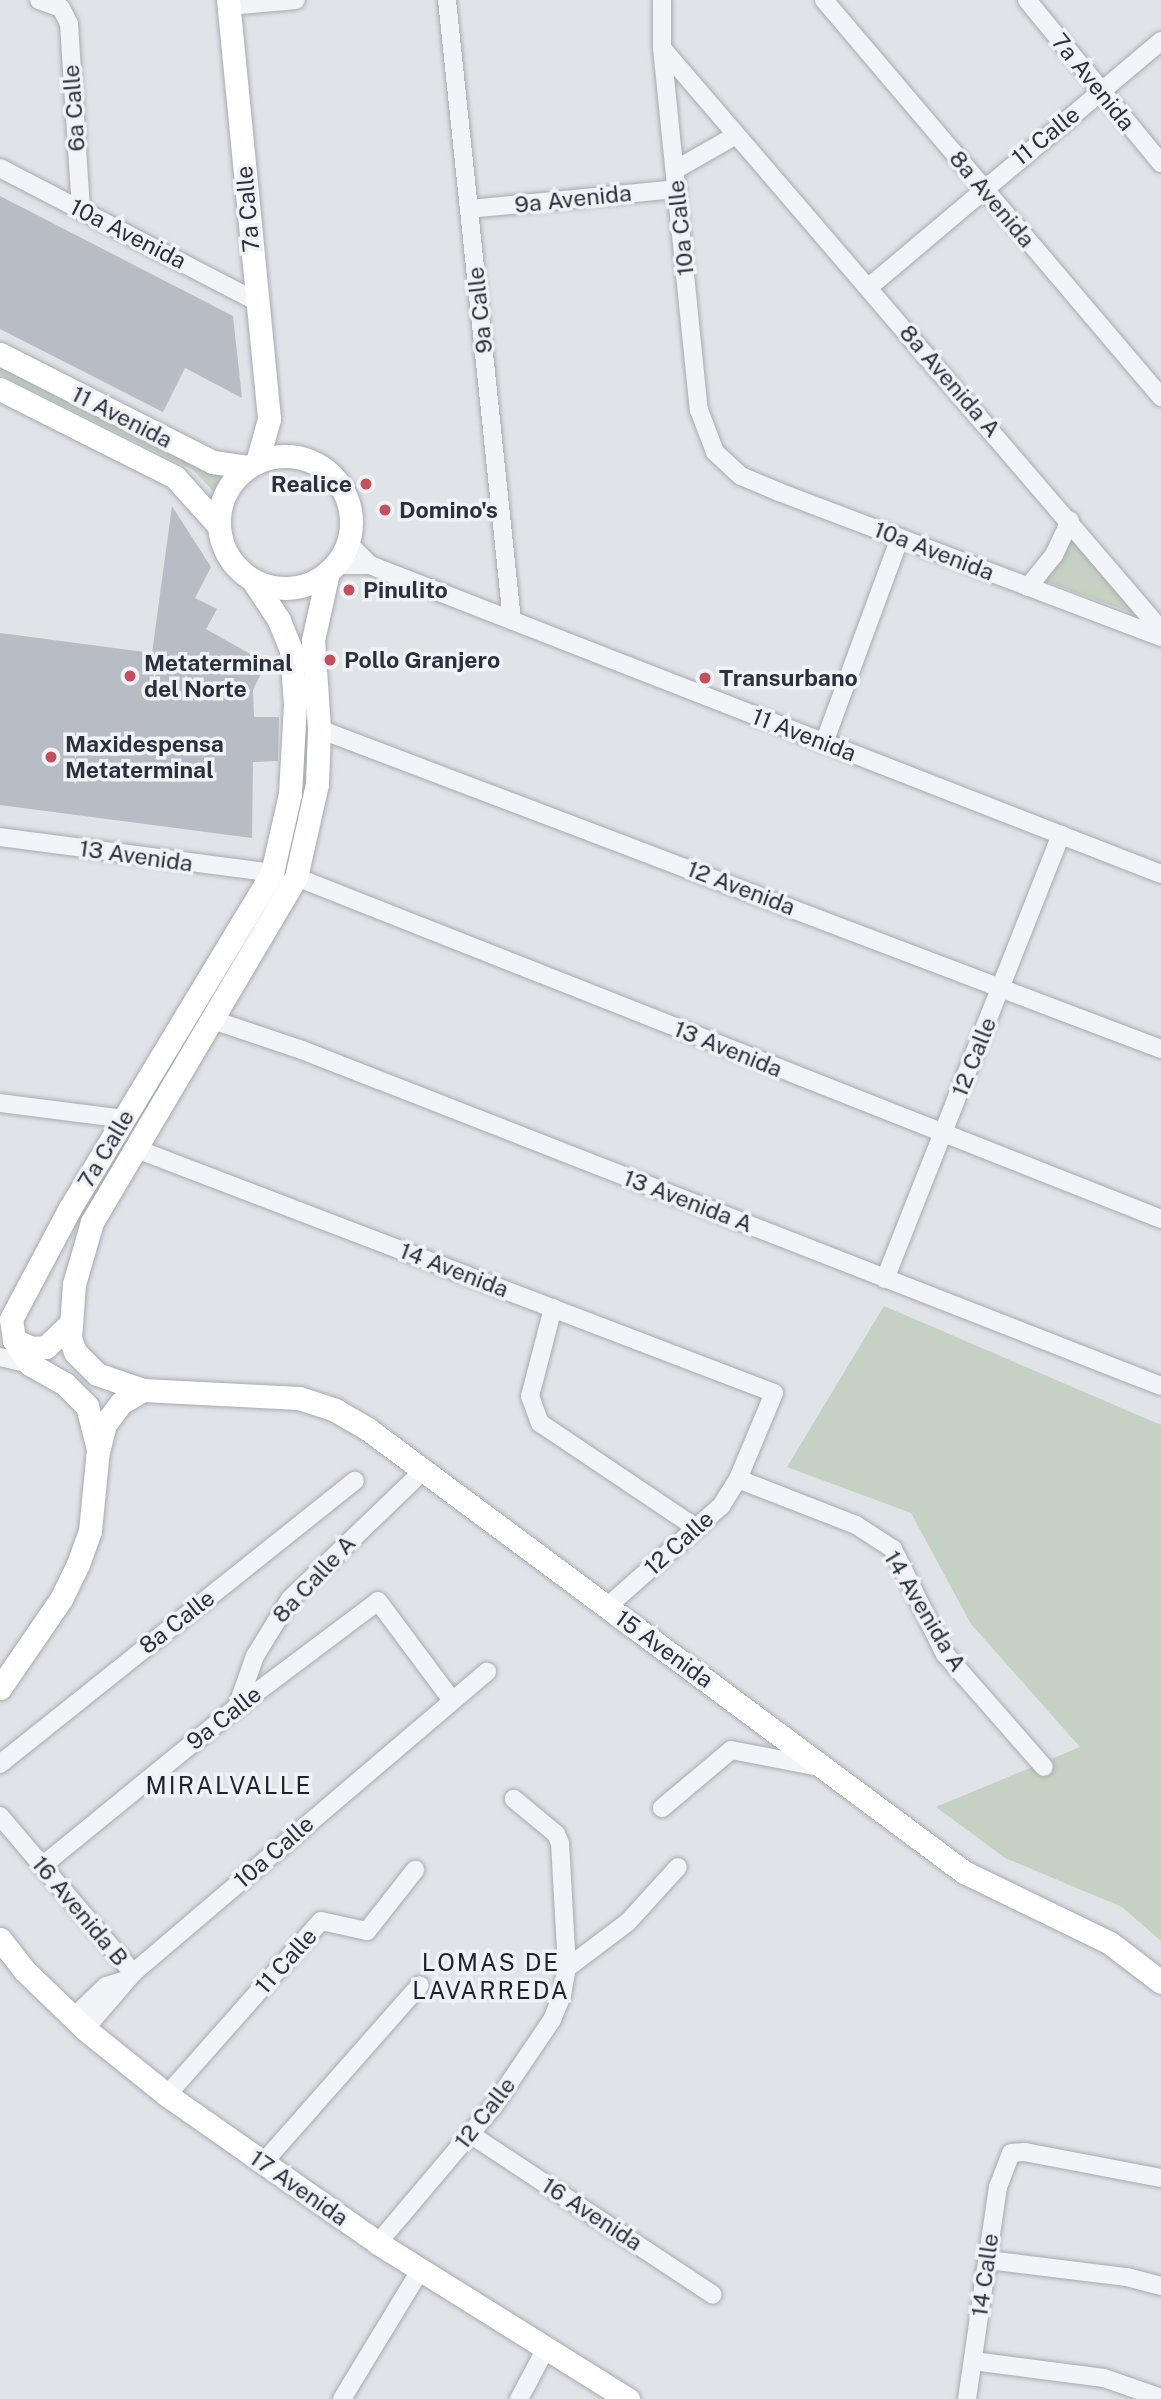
<!DOCTYPE html>
<style>
body{margin:0}
#map{position:relative;width:1161px;height:2399px;overflow:hidden;background:#e0e3e8;font-family:"Public Sans",sans-serif}
div>[style]{position:absolute}
[style*='--x']{left:calc(var(--x)*1px);top:calc(var(--y)*1px);width:calc(var(--w)*1px);rotate:calc(var(--a)*1deg)}
.green>*{inset:0;background:#c5d1c2}
.building>*{inset:0;background:#b8bcc4}
.roads{filter:drop-shadow(0 0 2px #a6aab2) drop-shadow(0 0 2px #a6aab2)}
.minor>*{height:18px;margin:-9px;padding:0 9px;transform-origin:9px;border-radius:9px;background:#f3f4f7}
.major>*{height:23px;margin:-11.5px;padding:0 11.5px;transform-origin:11.5px;border-radius:11.5px;background:#fff}
.major>.ring{margin:-11.5px;padding:0;box-sizing:content-box;background:none;border:23px solid #fff;border-radius:50%}
.dots>*{width:19px;height:19px;translate:-50% -50%;box-sizing:border-box;border:4px solid #f0f2f6;border-radius:50%}
span{translate:-50% -50%;white-space:nowrap;text-align:center;line-height:1.15;-webkit-text-stroke:7px #f0f2f6;paint-order:stroke}
.street-label{font-size:23px;color:#2a313e}
.poi-label{font-size:23px;color:#2a313e;font-weight:700}
.right{translate:-100% -50%;text-align:right}
.left{translate:0 -50%;text-align:left}
.neighbourhood-label{font-size:24px;color:#1c222f;letter-spacing:2px}
</style>
<div id="map">
<div class="green">
<div style="clip-path:polygon(0 366px,197px 467px,222px 475px,214px 492px,193px 470px,0 375px)"></div>
<div style="clip-path:polygon(1073px 536px,1138px 615px,1045px 581px)"></div>
<div style="clip-path:polygon(884px 1306px,1161px 1425px,1161px 1941px,1122px 1907px,1005px 1858px,936px 1807px,1080px 1747px,971px 1624px,911px 1513px,787px 1467px)"></div>
</div>
<div class="building">
<div style="clip-path:polygon(0 196px,233px 316px,242px 398px,185px 368px,163px 412px,0 329px)"></div>
<div style="clip-path:polygon(172px 506px,211px 567px,195px 598px,217px 609px,206px 629px,266px 663px,253px 690px,254px 717px,279px 717px,278px 761px,253px 762px,252px 838px,0 805px,0 633px,152px 653px)"></div>
</div>
<div class="roads">
<div class="minor">
<div style="--x:39;--y:0;--w:23;--a:20"></div>
<div style="--x:61;--y:8;--w:18;--a:63"></div>
<div style="--x:69;--y:24;--w:186;--a:86.3"></div>
<div style="--x:447;--y:0;--w:624;--a:84.02"></div>
<div style="--x:662;--y:0;--w:48;--a:90"></div>
<div style="--x:662;--y:48;--w:364;--a:84.2"></div>
<div style="--x:699;--y:410;--w:45;--a:69.1"></div>
<div style="--x:715;--y:452;--w:35;--a:43"></div>
<div style="--x:741;--y:476;--w:41;--a:22.8"></div>
<div style="--x:779;--y:492;--w:409;--a:20.8"></div>
<div style="--x:824;--y:0;--w:521;--a:49.67"></div>
<div style="--x:1027;--y:0;--w:211;--a:50.6"></div>
<div style="--x:229;--y:6;--w:67;--a:-5.1"></div>
<div style="--x:662;--y:48;--w:767;--a:49.39"></div>
<div style="--x:0;--y:168;--w:288;--a:27.5"></div>
<div style="--x:675;--y:170;--w:70;--a:-29.8"></div>
<div style="--x:469;--y:209;--w:209;--a:-5.5"></div>
<div style="--x:869;--y:287;--w:382;--a:-40.1"></div>
<div style="--x:348;--y:543;--w:31;--a:45"></div>
<div style="--x:335;--y:565;--w:35;--a:0"></div>
<div style="--x:370;--y:565;--w:849;--a:21.34"></div>
<div style="--x:1028;--y:587;--w:41;--a:-50.9"></div>
<div style="--x:1054;--y:555;--w:38;--a:-65"></div>
<div style="--x:319;--y:729;--w:901;--a:20.81"></div>
<div style="--x:824;--y:743;--w:219;--a:-69.7"></div>
<div style="--x:0;--y:837;--w:274;--a:7.5"></div>
<div style="--x:296;--y:877;--w:930;--a:21.57"></div>
<div style="--x:213;--y:1020;--w:94;--a:18.6"></div>
<div style="--x:302;--y:1050;--w:922;--a:21.36"></div>
<div style="--x:0;--y:1103;--w:126;--a:7.3"></div>
<div style="--x:134;--y:1148;--w:685;--a:20.95"></div>
<div style="--x:774;--y:1393;--w:93;--a:112.7"></div>
<div style="--x:738;--y:1479;--w:32;--a:122"></div>
<div style="--x:721;--y:1506;--w:152;--a:138.5"></div>
<div style="--x:885;--y:1279;--w:478;--a:-68.4"></div>
<div style="--x:553;--y:1308;--w:91;--a:104.6"></div>
<div style="--x:530;--y:1396;--w:29;--a:70"></div>
<div style="--x:540;--y:1423;--w:184;--a:33.9"></div>
<div style="--x:0;--y:1357;--w:31;--a:13"></div>
<div style="--x:738;--y:1479;--w:127;--a:21.3"></div>
<div style="--x:856;--y:1525;--w:44;--a:33"></div>
<div style="--x:893;--y:1549;--w:117;--a:63.7"></div>
<div style="--x:945;--y:1654;--w:150;--a:48.8"></div>
<div style="--x:237;--y:1707;--w:54;--a:-70.6"></div>
<div style="--x:255;--y:1656;--w:67;--a:-58.4"></div>
<div style="--x:290;--y:1599;--w:183;--a:-43.9"></div>
<div style="--x:0;--y:1764;--w:454;--a:-38.6"></div>
<div style="--x:662;--y:1808;--w:90;--a:-40"></div>
<div style="--x:731;--y:1750;--w:91;--a:10.8"></div>
<div style="--x:0;--y:1816;--w:206;--a:49.7"></div>
<div style="--x:42;--y:1866;--w:252;--a:-39.2"></div>
<div style="--x:237;--y:1707;--w:176;--a:-36.9"></div>
<div style="--x:378;--y:1601;--w:122;--a:53.3"></div>
<div style="--x:567;--y:1968;--w:76;--a:-37"></div>
<div style="--x:628;--y:1922;--w:74;--a:-47.7"></div>
<div style="--x:73;--y:2018;--w:46;--a:-44.1"></div>
<div style="--x:106;--y:1986;--w:21;--a:-17"></div>
<div style="--x:85;--y:2029;--w:74;--a:-49.4"></div>
<div style="--x:133;--y:1973;--w:465;--a:-40.4"></div>
<div style="--x:167;--y:2095;--w:232;--a:-48.5"></div>
<div style="--x:321;--y:1921;--w:47;--a:12.3"></div>
<div style="--x:367;--y:1931;--w:78;--a:-51.8"></div>
<div style="--x:470;--y:2134;--w:291;--a:33.5"></div>
<div style="--x:263;--y:2163;--w:237;--a:-48.6"></div>
<div style="--x:378;--y:2243;--w:178;--a:-49.8"></div>
<div style="--x:493;--y:2107;--w:105;--a:-55.9"></div>
<div style="--x:552;--y:2020;--w:27;--a:-68"></div>
<div style="--x:562;--y:1995;--w:27;--a:-80"></div>
<div style="--x:567;--y:1968;--w:125;--a:-93.2"></div>
<div style="--x:560;--y:1843;--w:10;--a:-114"></div>
<div style="--x:556;--y:1834;--w:55;--a:-140.2"></div>
<div style="--x:988;--y:2260;--w:140;--a:7"></div>
<div style="--x:1127;--y:2277;--w:35;--a:15"></div>
<div style="--x:973;--y:2361;--w:132;--a:7.4"></div>
<div style="--x:1104;--y:2378;--w:60;--a:19.3"></div>
<div style="--x:342;--y:2399;--w:152;--a:-58.7"></div>
<div style="--x:519;--y:2399;--w:55;--a:-62"></div>
<div style="--x:967;--y:2399;--w:214;--a:-81.7"></div>
<div style="--x:998;--y:2187;--w:36;--a:-69"></div>
<div style="--x:1011;--y:2153;--w:14;--a:-4"></div>
<div style="--x:1025;--y:2152;--w:138;--a:10.8"></div>
</div>
<div class="major">
<div style="--x:228;--y:0;--w:421;--a:84.4"></div>
<div style="--x:269;--y:419;--w:45;--a:105.6"></div>
<div style="--x:0;--y:354;--w:239;--a:26.9"></div>
<div style="--x:213;--y:462;--w:35;--a:8"></div>
<div style="--x:0;--y:389;--w:196;--a:26.7"></div>
<div style="--x:175;--y:477;--w:64;--a:48.1"></div>
<div class="ring" style="left:219px;top:456px;width:109px;height:109px"></div>
<div style="--x:328;--y:572;--w:70;--a:102.4"></div>
<div style="--x:313;--y:640;--w:89;--a:86.1"></div>
<div style="--x:319;--y:729;--w:55;--a:92.1"></div>
<div style="--x:317;--y:784;--w:95;--a:102.7"></div>
<div style="--x:296;--y:877;--w:401;--a:120.6"></div>
<div style="--x:92;--y:1222;--w:65;--a:106.2"></div>
<div style="--x:74;--y:1284;--w:54;--a:94.2"></div>
<div style="--x:70;--y:1338;--w:15;--a:70"></div>
<div style="--x:75;--y:1352;--w:31;--a:45"></div>
<div style="--x:97;--y:1374;--w:49;--a:19.2"></div>
<div style="--x:143;--y:1390;--w:156;--a:2.9"></div>
<div style="--x:299;--y:1398;--w:38;--a:18"></div>
<div style="--x:335;--y:1410;--w:39;--a:30"></div>
<div style="--x:369;--y:1430;--w:741;--a:36.61"></div>
<div style="--x:964;--y:1872;--w:162;--a:25.9"></div>
<div style="--x:1110;--y:1943;--w:64;--a:37.4"></div>
<div style="--x:14;--y:1340;--w:20;--a:24"></div>
<div style="--x:32;--y:1348;--w:14;--a:-4"></div>
<div style="--x:46;--y:1347;--w:35;--a:-44"></div>
<div style="--x:99;--y:1448;--w:25;--a:-76"></div>
<div style="--x:105;--y:1424;--w:26;--a:-53"></div>
<div style="--x:121;--y:1403;--w:26;--a:-31"></div>
<div style="--x:0;--y:1688;--w:108;--a:-55.6"></div>
<div style="--x:61;--y:1599;--w:39;--a:-64"></div>
<div style="--x:78;--y:1564;--w:35;--a:-70"></div>
<div style="--x:90;--y:1531;--w:82;--a:-84.4"></div>
<div style="--x:98;--y:1449;--w:44;--a:-104.3"></div>
<div style="--x:87;--y:1406;--w:31;--a:-135"></div>
<div style="--x:65;--y:1384;--w:40;--a:-150.3"></div>
<div style="--x:30;--y:1364;--w:29;--a:-124"></div>
<div style="--x:14;--y:1340;--w:21;--a:-98"></div>
<div style="--x:11;--y:1319;--w:126;--a:-62"></div>
<div style="--x:70;--y:1208;--w:391;--a:-58.9"></div>
<div style="--x:272;--y:873;--w:81;--a:-77.2"></div>
<div style="--x:290;--y:794;--w:90;--a:-86.8"></div>
<div style="--x:295;--y:704;--w:54;--a:-94.2"></div>
<div style="--x:291;--y:650;--w:32;--a:-112"></div>
<div style="--x:279;--y:620;--w:45;--a:-123.3"></div>
<div style="--x:0;--y:1939;--w:39;--a:52"></div>
<div style="--x:24;--y:1970;--w:85;--a:44"></div>
<div style="--x:85;--y:2029;--w:105;--a:38.8"></div>
<div style="--x:167;--y:2095;--w:258;--a:35"></div>
<div style="--x:378;--y:2243;--w:295;--a:32"></div>
</div>
</div>
<div class="dots">
<div style="left:366px;top:484px;background:#c3505c"></div>
<div style="left:385px;top:510px;background:#c3505c"></div>
<div style="left:349px;top:590px;background:#c3505c"></div>
<div style="left:330px;top:660px;background:#c3505c"></div>
<div style="left:130px;top:676px;background:#c3505c"></div>
<div style="left:705px;top:678px;background:#c3505c"></div>
<div style="left:51px;top:757px;background:#c3505c"></div>
</div>
<div class="street-label">
<span style="left:1093px;top:82px;rotate:51deg">7a Avenida</span>
<span style="left:74px;top:108px;rotate:-94deg">6a Calle</span>
<span style="left:1046px;top:136px;rotate:-39deg">11 Calle</span>
<span style="left:573px;top:199px;rotate:-6deg">9a Avenida</span>
<span style="left:992px;top:199px;rotate:50deg">8a Avenida</span>
<span style="left:248px;top:209px;rotate:-95deg">7a Calle</span>
<span style="left:681px;top:228px;rotate:-96deg">10a Calle</span>
<span style="left:128px;top:234px;rotate:27deg">10a Avenida</span>
<span style="left:480px;top:310px;rotate:-96deg">9a Calle</span>
<span style="left:950px;top:381px;rotate:49deg">8a Avenida A</span>
<span style="left:122px;top:417px;rotate:27deg">11 Avenida</span>
<span style="left:934px;top:551px;rotate:21deg">10a Avenida</span>
<span style="left:804px;top:735px;rotate:21deg">11 Avenida</span>
<span style="left:136px;top:856px;rotate:8deg">13 Avenida</span>
<span style="left:741px;top:888px;rotate:21deg">12 Avenida</span>
<span style="left:728px;top:1049px;rotate:22deg">13 Avenida</span>
<span style="left:974px;top:1057px;rotate:-68deg">12 Calle</span>
<span style="left:106px;top:1149px;rotate:-59deg">7a Calle</span>
<span style="left:688px;top:1201px;rotate:21deg">13 Avenida A</span>
<span style="left:454px;top:1270px;rotate:21deg">14 Avenida</span>
<span style="left:679px;top:1543px;rotate:-42deg">12 Calle</span>
<span style="left:314px;top:1579px;rotate:-47deg">8a Calle A</span>
<span style="left:925px;top:1611px;rotate:59deg">14 Avenida A</span>
<span style="left:177px;top:1622px;rotate:-38deg">8a Calle</span>
<span style="left:664px;top:1649px;rotate:36deg">15 Avenida</span>
<span style="left:224px;top:1718px;rotate:-38deg">9a Calle</span>
<span style="left:274px;top:1852px;rotate:-41deg">10a Calle</span>
<span style="left:80px;top:1911px;rotate:50deg">16 Avenida B</span>
<span style="left:286px;top:1961px;rotate:-48deg">11 Calle</span>
<span style="left:485px;top:2113px;rotate:-52deg">12 Calle</span>
<span style="left:299px;top:2188px;rotate:35deg">17 Avenida</span>
<span style="left:592px;top:2214px;rotate:33deg">16 Avenida</span>
<span style="left:985px;top:2275px;rotate:-82deg">14 Calle</span>
</div>
<div class="poi-label">
<span class="right" style="left:352px;top:484px">Realice</span>
<span class="left" style="left:399px;top:510px">Domino's</span>
<span class="left" style="left:363px;top:590px">Pinulito</span>
<span class="left" style="left:344px;top:660px">Pollo Granjero</span>
<span class="left" style="left:144px;top:676px">Metaterminal<br>del Norte</span>
<span class="left" style="left:719px;top:678px">Transurbano</span>
<span class="left" style="left:65px;top:757px">Maxidespensa<br>Metaterminal</span>
</div>
<div class="neighbourhood-label">
<span style="left:229px;top:1786px">MIRALVALLE</span>
<span style="left:491px;top:1977px">LOMAS DE<br>LAVARREDA</span>
</div>
</div>
